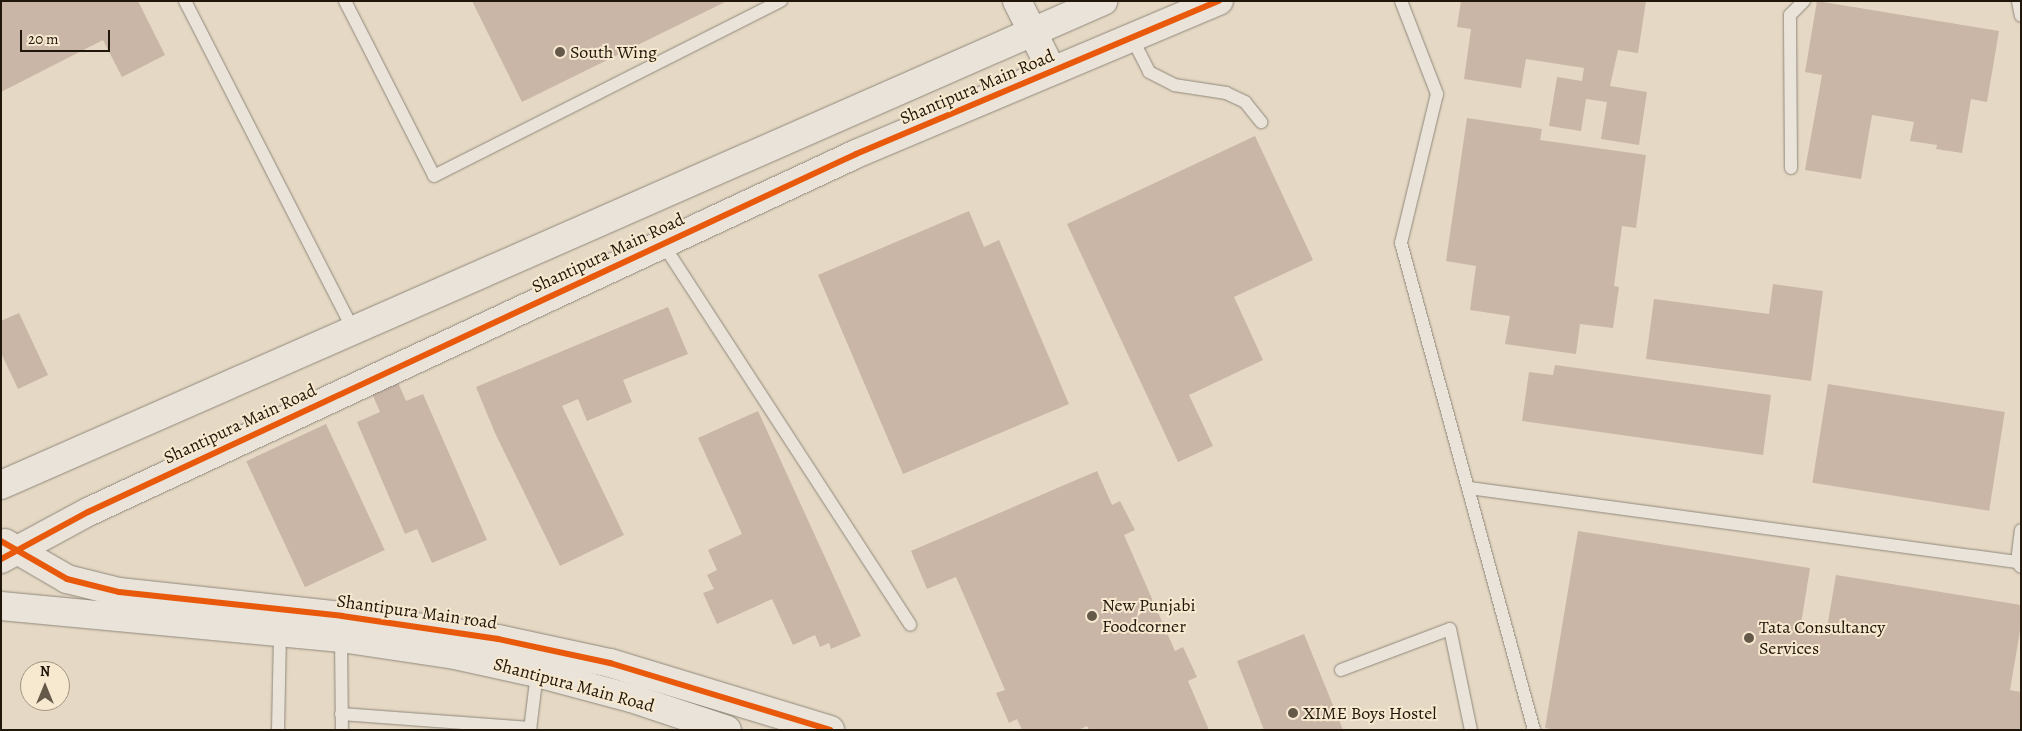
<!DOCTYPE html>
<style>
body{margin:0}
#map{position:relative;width:2022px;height:731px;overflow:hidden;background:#e5d8c4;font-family:Alegreya,serif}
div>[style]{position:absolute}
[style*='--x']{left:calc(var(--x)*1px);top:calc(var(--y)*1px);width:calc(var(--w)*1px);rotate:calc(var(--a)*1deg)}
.building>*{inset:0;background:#cab6a7;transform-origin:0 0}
.roads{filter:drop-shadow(0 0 1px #90887b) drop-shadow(0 0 1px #90887b)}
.service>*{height:12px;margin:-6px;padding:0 6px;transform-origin:6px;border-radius:6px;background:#e9e3d9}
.tertiary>*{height:28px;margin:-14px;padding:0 14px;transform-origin:14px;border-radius:14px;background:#e9e3d9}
.cycleway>*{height:6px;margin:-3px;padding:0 3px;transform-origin:3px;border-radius:3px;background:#e8590c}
.dots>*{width:14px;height:14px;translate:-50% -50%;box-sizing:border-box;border:2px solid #f7e8d0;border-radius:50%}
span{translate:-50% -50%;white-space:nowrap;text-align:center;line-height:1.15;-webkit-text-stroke:4px #f7e8d0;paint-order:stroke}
.poi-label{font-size:18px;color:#201609}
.left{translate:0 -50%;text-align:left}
.street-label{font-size:18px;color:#201609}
.frame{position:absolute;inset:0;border:2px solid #201609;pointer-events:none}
.north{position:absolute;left:20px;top:661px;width:50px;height:50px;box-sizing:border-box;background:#f7e8d0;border:1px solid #a19480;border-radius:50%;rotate:0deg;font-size:14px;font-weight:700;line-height:20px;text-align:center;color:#201609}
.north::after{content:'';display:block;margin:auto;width:18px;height:22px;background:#655a4a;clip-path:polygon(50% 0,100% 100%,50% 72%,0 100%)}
.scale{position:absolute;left:20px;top:30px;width:90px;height:22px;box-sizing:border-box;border:2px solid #201609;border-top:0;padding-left:6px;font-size:15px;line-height:18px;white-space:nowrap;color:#201609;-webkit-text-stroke:4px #f7e8d0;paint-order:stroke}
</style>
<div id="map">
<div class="building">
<div style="clip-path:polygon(1px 1px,138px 1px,165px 55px,122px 77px,103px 40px,1px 92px)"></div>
<div style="clip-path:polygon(472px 1px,727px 1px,522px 102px)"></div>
<div style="clip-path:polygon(1461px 1px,1646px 1px,1638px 53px,1618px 50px,1610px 86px,1647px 92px,1639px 145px,1601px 139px,1607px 102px,1586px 99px,1581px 131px,1549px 126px,1557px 77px,1582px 81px,1584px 68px,1526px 59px,1521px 88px,1464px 79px,1471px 29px,1457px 27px)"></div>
<div style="clip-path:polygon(1817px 1px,1999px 31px,1987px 102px,1971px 99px,1962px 153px,1936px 149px,1937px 145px,1910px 141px,1914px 122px,1872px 115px,1861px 179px,1805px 170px,1822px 75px,1805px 72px)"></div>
<div style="clip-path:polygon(1467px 118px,1542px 129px,1540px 140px,1646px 155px,1636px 228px,1622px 226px,1614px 286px,1619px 287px,1613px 328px,1580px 324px,1576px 354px,1505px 344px,1510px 316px,1470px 310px,1476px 266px,1446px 261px)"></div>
<div style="clip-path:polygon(1255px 136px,1313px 260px,1234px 297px,1263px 360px,1189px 395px,1213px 446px,1178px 462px,1067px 224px)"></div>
<div style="clip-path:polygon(969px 211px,984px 247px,999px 240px,1069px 404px,903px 474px,818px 275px)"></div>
<div style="clip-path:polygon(1773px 284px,1823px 291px,1811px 381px,1646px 359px,1654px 299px,1769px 314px)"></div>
<div style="clip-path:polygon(668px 307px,688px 354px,623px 380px,632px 402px,587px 421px,578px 399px,562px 406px,624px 535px,560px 566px,495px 433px,476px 387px)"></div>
<div style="clip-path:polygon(19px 313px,48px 375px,18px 389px,1px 353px,1px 321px)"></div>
<div style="clip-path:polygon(1555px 365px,1771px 395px,1763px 455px,1522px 421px,1529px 372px,1553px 375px)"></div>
<div style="clip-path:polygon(397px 380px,406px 401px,423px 394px,487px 540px,432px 563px,417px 529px,405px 534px,357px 422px,380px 412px,371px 391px)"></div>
<div style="left:1828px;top:384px;width:179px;height:100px;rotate:9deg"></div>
<div style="clip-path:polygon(758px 411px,861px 636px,831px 649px,829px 643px,820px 647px,815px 635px,793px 645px,772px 599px,717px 624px,703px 593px,714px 589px,707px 575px,717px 570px,708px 550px,742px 534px,698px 438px)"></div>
<div style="left:326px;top:424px;width:139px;height:88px;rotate:65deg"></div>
<div style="clip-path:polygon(1097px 471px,1112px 505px,1120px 501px,1135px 530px,1124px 535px,1175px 651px,1183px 647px,1197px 677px,1188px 681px,1209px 730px,1089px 730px,1087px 726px,1078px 730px,1022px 730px,1017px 719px,1009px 723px,996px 693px,1005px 690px,956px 577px,927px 589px,911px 551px)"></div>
<div style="clip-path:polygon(1578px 531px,1810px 568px,1801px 624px,1827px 628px,1836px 575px,2021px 605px,2021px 625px,2010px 690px,2021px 692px,2021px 730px,1558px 730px,1545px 728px)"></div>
<div style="clip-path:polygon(1304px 634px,1343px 730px,1264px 730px,1237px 661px)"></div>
</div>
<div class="roads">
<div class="service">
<div style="--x:185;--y:1;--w:371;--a:62.9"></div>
<div style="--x:345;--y:1;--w:196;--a:63"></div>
<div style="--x:434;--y:176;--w:389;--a:-26.8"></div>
<div style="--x:1401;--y:1;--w:100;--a:68.8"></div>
<div style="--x:1437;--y:94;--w:153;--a:103.6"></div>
<div style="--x:1401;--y:243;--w:505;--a:74.72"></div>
<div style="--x:2018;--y:1;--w:15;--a:79"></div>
<div style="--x:1132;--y:38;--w:38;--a:63"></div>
<div style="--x:1149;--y:72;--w:28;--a:27"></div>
<div style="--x:1174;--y:85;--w:53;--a:8.7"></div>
<div style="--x:1226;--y:93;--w:21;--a:25"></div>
<div style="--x:1245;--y:102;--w:26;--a:51"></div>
<div style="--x:1791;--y:168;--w:153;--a:-90.4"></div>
<div style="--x:1790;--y:15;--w:20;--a:-45"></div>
<div style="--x:663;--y:244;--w:454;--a:57"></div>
<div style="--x:1469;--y:488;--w:553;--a:7.69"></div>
<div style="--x:2017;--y:562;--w:6;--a:51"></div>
<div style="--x:2017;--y:562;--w:32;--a:-83"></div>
<div style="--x:341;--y:638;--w:92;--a:89.4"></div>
<div style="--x:1341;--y:670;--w:116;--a:-20.6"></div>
<div style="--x:1450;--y:629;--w:103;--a:78.3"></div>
<div style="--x:341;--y:714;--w:190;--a:4.2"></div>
<div style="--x:278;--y:730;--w:98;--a:-88.8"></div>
<div style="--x:530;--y:730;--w:57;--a:-83"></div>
</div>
<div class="tertiary">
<div style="--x:1017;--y:1;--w:78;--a:63.4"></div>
<div style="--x:1;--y:485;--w:1204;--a:-23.71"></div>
<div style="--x:5;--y:543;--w:72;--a:30.1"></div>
<div style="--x:67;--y:579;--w:54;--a:14"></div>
<div style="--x:119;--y:592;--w:224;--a:6.1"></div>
<div style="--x:342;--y:616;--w:158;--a:8.4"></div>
<div style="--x:498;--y:639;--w:115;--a:12.1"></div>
<div style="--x:610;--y:663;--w:230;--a:16.9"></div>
<div style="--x:1;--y:559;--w:99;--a:-28.4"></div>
<div style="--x:88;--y:512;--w:847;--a:-24.99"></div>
<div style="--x:856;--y:154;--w:394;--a:-22.9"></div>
<div style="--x:1;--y:606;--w:342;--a:5.4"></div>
<div style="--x:341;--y:638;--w:115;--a:8.5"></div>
<div style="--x:455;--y:655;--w:84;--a:12.4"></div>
<div style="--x:537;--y:673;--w:97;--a:14.9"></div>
<div style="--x:631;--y:698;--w:101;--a:18.4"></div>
</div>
</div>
<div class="cycleway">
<div style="--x:1;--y:541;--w:76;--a:29.9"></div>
<div style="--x:67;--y:579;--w:54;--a:14"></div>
<div style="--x:119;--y:592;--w:224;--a:6.1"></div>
<div style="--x:342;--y:616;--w:158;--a:8.4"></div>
<div style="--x:498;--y:639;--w:115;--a:12.1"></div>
<div style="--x:610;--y:663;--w:230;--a:16.9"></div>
<div style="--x:1;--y:559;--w:99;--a:-28.4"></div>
<div style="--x:88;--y:512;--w:847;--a:-24.99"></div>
<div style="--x:856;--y:154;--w:394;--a:-22.9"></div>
</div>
<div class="dots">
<div style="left:560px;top:52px;background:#655a4a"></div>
<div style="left:1092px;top:616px;background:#655a4a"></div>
<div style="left:1749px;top:638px;background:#655a4a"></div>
<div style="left:1293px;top:713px;background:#655a4a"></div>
</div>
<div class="poi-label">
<span class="left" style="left:570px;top:52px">South Wing</span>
<span class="left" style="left:1102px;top:616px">New Punjabi<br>Foodcorner</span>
<span class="left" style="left:1759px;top:638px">Tata Consultancy<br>Services</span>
<span class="left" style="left:1303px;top:713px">XIME Boys Hostel</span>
</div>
<div class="street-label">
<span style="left:977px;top:87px;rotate:-23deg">Shantipura Main Road</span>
<span style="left:608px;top:253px;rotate:-25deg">Shantipura Main Road</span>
<span style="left:240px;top:424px;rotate:-25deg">Shantipura Main Road</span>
<span style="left:417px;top:612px;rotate:8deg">Shantipura Main road</span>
<span style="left:574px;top:685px;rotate:15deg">Shantipura Main Road</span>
</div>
<div class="frame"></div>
<div class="north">N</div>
<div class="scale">20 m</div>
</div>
